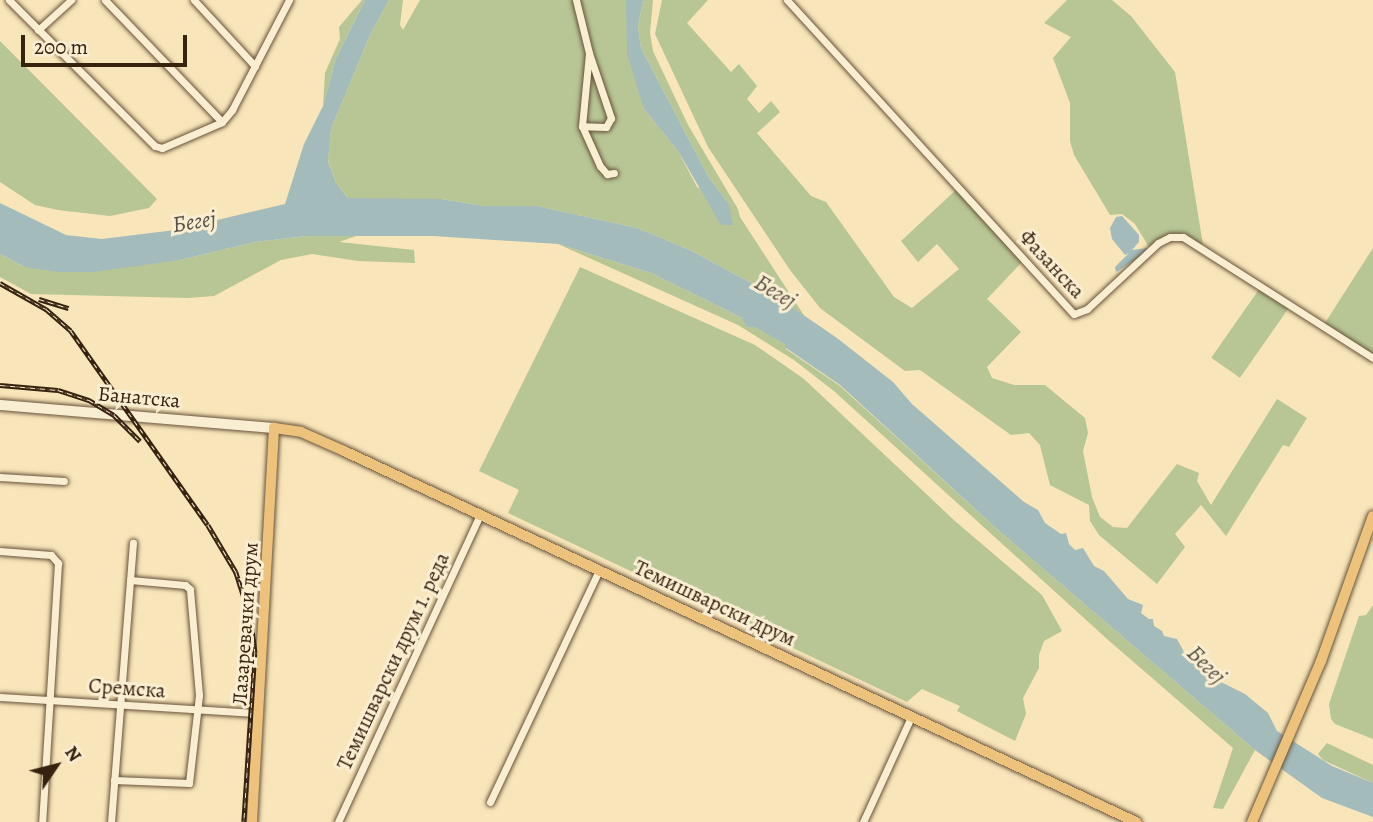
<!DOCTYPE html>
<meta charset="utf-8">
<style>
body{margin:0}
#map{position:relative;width:1373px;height:822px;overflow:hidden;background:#f8e5b9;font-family:Alegreya,serif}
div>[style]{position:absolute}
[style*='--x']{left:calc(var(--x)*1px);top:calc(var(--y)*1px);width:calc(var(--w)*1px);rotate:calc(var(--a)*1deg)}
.green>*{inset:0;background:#b7c694;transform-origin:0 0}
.water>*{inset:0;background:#a3bcbb}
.roads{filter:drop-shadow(0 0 2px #67523a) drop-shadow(0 0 2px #67523a)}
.minor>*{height:7px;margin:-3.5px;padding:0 3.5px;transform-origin:3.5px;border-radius:3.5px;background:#faeed2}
.secondary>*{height:10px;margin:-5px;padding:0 5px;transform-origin:5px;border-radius:5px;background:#faeed2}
.primary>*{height:10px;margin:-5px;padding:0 5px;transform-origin:5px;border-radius:5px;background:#ecc27c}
.rail>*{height:4.5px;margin-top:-2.25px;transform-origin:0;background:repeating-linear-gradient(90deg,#faeed2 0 5px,#37210f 0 10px);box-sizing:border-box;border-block:2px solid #37210f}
span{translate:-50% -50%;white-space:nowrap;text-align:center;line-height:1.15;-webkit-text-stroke:6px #faeed2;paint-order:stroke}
.street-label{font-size:21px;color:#37210f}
.water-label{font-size:23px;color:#575043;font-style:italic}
.north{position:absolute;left:21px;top:731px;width:70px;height:70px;-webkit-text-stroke:5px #faeed2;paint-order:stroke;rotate:55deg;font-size:19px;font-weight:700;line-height:28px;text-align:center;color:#37210f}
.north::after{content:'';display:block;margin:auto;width:24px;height:32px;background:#37210f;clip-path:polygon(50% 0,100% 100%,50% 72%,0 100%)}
.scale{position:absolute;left:21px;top:35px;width:166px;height:32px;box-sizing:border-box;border:4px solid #37210f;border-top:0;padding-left:9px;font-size:21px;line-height:24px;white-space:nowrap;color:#37210f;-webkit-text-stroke:5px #faeed2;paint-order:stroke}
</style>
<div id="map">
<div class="green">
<div style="clip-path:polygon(362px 0,365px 0,336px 58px,323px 106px,325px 73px,340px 39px,339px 27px)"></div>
<div style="clip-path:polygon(389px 0,403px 0,400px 25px,403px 30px,420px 0,626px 0,644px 109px,678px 151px,697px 187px,729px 204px,709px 178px,641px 48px,638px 26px,643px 0,653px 0,650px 33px,653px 51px,688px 125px,738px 209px,740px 217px,805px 317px,777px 297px,690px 250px,637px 228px,537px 206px,484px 206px,442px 199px,349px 199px,336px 183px,328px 160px,331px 129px,370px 35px)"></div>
<div style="clip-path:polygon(662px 0,708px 0,687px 23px,731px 72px,739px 64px,757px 86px,747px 99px,759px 113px,771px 101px,780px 112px,757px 133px,811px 196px,826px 202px,894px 297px,912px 308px,959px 269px,937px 244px,918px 262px,901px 241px,957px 189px,1022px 262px,987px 299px,1021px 332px,987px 367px,992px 378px,1014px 385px,1045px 385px,1085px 418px,1088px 433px,1083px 451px,1092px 497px,1100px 517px,1113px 527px,1127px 528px,1177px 464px,1199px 473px,1197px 481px,1211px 505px,1277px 399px,1307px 418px,1289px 447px,1283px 445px,1226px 536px,1201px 505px,1175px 534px,1185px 547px,1157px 584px,1099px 535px,1090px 521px,1089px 505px,1050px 485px,1040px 445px,1029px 433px,1011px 435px,920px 370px,905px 371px,820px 308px,790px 270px,708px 147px,655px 34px)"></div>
<div style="clip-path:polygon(1067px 0,1112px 0,1131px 16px,1175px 72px,1203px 245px,1180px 234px,1149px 247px,1135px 224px,1122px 214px,1110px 215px,1074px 155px,1070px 141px,1070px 103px,1053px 58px,1071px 37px,1044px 23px)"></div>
<div style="clip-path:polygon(0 41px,157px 199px,149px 208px,110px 216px,58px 210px,35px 205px,0 182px)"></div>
<div style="clip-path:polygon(359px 235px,339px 242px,414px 250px,415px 263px,358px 261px,312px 254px,281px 260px,214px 296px,188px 298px,31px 294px,0 277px,0 254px,25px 267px,180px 260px,255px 242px,307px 236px)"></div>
<div style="clip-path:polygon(558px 244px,651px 273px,742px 318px,786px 344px,786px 349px,840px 386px,998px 530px,1255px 750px,1223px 809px,1213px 808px,1233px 748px,1107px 639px,835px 392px,794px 360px,738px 325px)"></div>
<div style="clip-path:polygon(1373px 248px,1373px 355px,1325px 323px)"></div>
<div style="clip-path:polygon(580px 267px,755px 345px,804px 379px,956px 522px,1042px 595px,1062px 631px,1044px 641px,1039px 655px,1039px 668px,1023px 698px,1026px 714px,1015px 741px,957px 711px,960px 706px,922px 689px,907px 702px,508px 513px,519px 490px,479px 471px)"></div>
<div style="left:1260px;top:288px;width:35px;height:85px;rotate:35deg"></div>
<div style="clip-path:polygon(1373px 605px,1373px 739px,1335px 724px,1331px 719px,1329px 704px,1359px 616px,1366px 615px)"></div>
<div style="clip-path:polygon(1327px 743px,1373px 765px,1373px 783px,1323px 760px,1318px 754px)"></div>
</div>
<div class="water">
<div style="clip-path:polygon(365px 0,389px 0,370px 35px,331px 129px,328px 161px,336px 183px,348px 198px,442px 199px,484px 206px,537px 206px,637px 228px,690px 250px,777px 297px,837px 338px,893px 382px,912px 404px,1024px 502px,1038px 510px,1045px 523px,1061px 534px,1066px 533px,1069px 544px,1075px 550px,1083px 548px,1094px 566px,1104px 571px,1128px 599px,1143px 605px,1141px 613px,1149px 619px,1153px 619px,1154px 626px,1162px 631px,1164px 636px,1177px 639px,1184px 652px,1193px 655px,1215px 679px,1245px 694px,1268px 713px,1277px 731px,1332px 766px,1373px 783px,1373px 817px,1322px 798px,1255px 750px,998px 530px,840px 385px,786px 348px,785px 344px,755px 327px,747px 327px,742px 318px,651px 273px,558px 244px,433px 236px,307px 236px,255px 242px,180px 260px,94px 272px,59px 272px,25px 267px,0 254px,0 203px,66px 235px,102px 239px,175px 230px,285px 204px,304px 144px,323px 106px,336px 58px)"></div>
<div style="clip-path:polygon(626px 0,643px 0,638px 26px,641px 48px,709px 178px,729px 204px,733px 225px,721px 225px,678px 151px,644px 109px,627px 54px)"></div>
<div style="clip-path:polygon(1122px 216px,1139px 235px,1139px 242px,1132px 250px,1147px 248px,1143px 255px,1116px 272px,1115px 267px,1129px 253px,1125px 255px,1112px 239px,1110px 228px,1116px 217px)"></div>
</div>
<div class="roads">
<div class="minor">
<div style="--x:9;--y:0;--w:206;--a:45"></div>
<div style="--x:155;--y:146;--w:7;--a:16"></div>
<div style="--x:162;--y:148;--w:65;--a:-23.4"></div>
<div style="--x:222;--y:122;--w:16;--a:-50"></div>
<div style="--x:232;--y:110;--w:124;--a:-62.6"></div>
<div style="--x:105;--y:0;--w:169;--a:46.2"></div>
<div style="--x:194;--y:0;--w:90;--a:47.3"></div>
<div style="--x:576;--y:0;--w:55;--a:76.2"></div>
<div style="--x:589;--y:53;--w:69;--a:71.3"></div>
<div style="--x:611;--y:118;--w:10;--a:119"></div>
<div style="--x:606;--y:127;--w:24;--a:-178"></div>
<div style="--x:582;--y:126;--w:73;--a:-84.5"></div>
<div style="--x:787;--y:0;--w:425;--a:47.6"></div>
<div style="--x:1074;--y:314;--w:14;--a:-21"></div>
<div style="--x:1087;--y:309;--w:97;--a:-42.9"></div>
<div style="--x:1158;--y:243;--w:13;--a:-27"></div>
<div style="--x:1170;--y:237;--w:13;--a:0"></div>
<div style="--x:1183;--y:237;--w:225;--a:32.5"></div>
<div style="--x:38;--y:30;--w:45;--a:-42.3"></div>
<div style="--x:582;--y:126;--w:44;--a:65.8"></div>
<div style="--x:600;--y:166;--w:11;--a:49"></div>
<div style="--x:607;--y:174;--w:7;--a:-8"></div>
<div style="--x:0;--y:477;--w:64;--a:3.6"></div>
<div style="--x:0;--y:551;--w:51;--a:4.5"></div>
<div style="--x:51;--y:555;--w:11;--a:49"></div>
<div style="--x:58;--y:563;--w:259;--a:93.5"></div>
<div style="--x:0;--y:697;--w:252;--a:3.6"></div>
<div style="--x:114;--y:780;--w:75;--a:2.3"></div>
<div style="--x:189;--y:783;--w:89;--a:-83.5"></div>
<div style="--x:199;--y:695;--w:106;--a:-94.9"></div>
<div style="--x:190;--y:589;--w:6;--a:-141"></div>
<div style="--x:185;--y:585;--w:55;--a:-174.8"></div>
<div style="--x:490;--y:802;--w:256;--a:-64.8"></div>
<div style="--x:111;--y:822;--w:280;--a:-85.5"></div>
<div style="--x:338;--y:822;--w:338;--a:-65.2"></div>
<div style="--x:863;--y:822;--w:115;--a:-65.4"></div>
</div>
<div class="secondary">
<div style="--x:0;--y:405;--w:275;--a:4.8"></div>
</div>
<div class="primary">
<div style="--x:252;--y:822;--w:395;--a:-86.8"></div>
<div style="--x:274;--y:428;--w:27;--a:8"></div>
<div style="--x:301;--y:432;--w:47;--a:23.8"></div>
<div style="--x:344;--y:451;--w:875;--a:25.1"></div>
<div style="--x:1252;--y:822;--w:175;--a:-66.8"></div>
<div style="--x:1321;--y:661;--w:154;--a:-70.3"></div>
</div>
</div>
<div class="rail">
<div style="--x:0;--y:283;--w:53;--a:29.5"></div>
<div style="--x:46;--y:309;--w:33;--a:41"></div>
<div style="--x:71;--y:331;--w:237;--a:54.8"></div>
<div style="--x:208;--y:525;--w:55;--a:59.2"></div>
<div style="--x:236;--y:572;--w:49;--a:72.3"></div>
<div style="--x:251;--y:619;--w:34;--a:83"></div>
<div style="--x:255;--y:653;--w:169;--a:93.7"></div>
<div style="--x:39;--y:299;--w:31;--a:17"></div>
<div style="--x:0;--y:385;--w:58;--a:4.9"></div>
<div style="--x:58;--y:390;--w:33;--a:18"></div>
<div style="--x:89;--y:400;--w:29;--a:31"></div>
<div style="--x:114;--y:415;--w:37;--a:45"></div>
</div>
<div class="street-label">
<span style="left:1052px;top:264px;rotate:47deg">Фазанска</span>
<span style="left:139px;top:397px;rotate:5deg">Банатска</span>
<span style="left:715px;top:603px;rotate:25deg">Темишварски друм</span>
<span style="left:245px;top:624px;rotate:-86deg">Лазаревачки друм</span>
<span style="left:393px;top:661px;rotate:-65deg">Темишварски друм 1. реда</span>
<span style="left:127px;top:688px;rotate:4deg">Сремска</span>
</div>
<div class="water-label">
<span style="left:194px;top:222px;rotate:-9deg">Бегеј</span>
<span style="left:775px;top:292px;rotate:31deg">Бегеј</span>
<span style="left:1206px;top:665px;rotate:45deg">Бегеј</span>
</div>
<div class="north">N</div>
<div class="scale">200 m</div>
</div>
